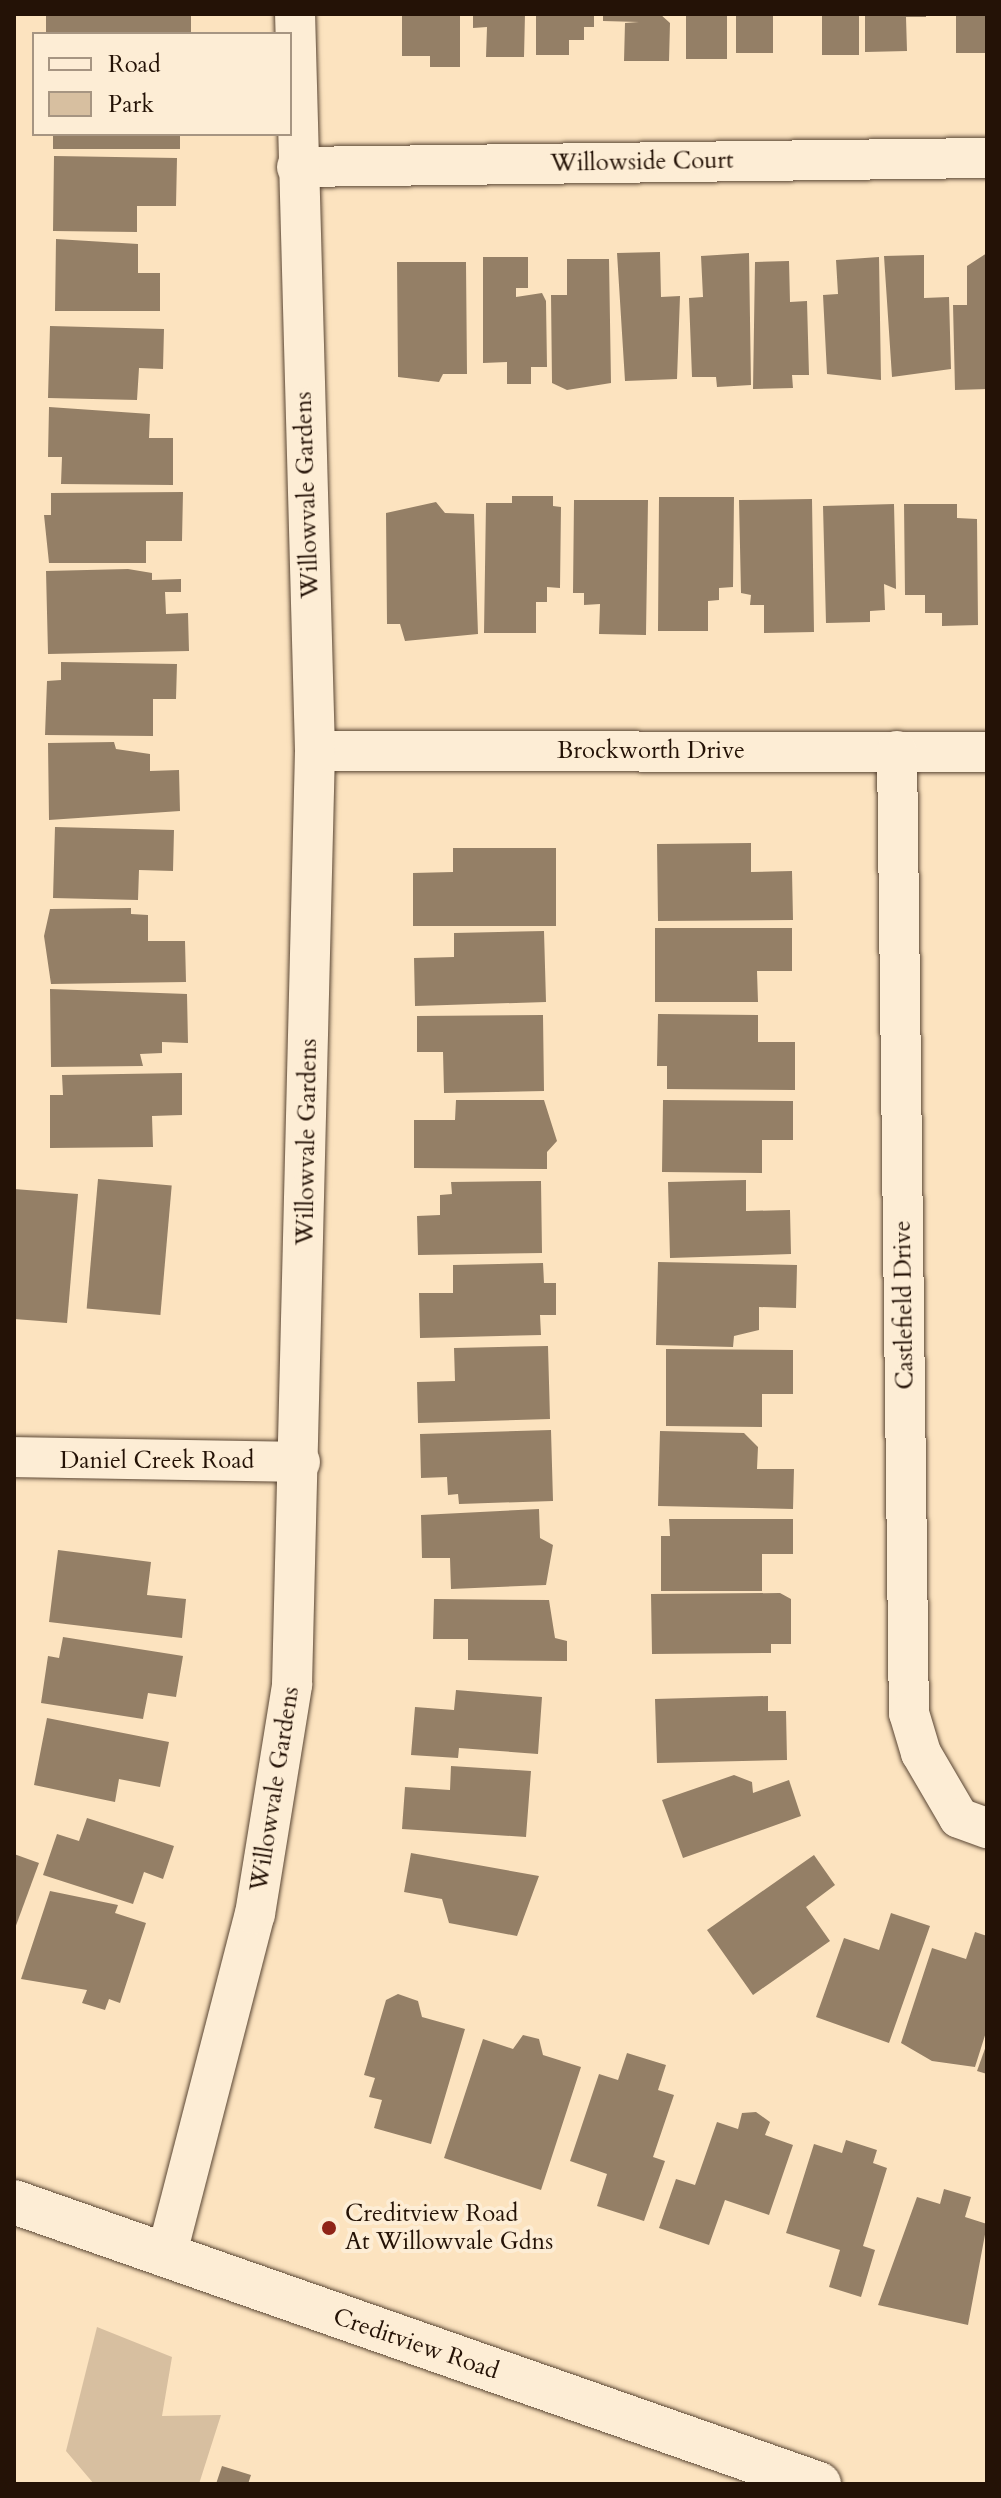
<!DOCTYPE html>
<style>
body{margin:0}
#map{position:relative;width:1001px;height:2498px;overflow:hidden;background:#fce3bf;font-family:Cardo,serif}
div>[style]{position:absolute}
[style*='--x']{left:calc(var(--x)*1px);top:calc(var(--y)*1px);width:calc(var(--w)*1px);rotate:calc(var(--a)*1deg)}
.green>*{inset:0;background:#d7bfa0}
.building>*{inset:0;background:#947f66;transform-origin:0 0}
.roads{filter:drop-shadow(0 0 2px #5a4634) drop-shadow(0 0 2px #5a4634)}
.minor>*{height:40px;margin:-20px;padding:0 20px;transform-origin:20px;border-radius:20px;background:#fdedd5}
.secondary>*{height:44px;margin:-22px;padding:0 22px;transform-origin:22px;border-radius:22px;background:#fdedd5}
.dots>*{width:22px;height:22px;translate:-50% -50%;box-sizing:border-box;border:4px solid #fdedd5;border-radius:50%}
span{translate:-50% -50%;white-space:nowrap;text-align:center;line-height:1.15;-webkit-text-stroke:8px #fdedd5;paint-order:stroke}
.street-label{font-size:24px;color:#241206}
.poi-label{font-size:24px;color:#241206}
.left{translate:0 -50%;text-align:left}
.frame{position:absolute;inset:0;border:16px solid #241206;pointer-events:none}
.legend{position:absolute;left:32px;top:32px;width:260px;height:104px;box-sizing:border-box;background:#fdedd5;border:2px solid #a69582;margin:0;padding:10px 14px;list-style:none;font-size:24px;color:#241206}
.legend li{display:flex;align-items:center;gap:16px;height:40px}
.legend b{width:40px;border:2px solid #a69582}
</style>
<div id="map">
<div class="green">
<div style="clip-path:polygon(97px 2327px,172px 2357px,162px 2416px,221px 2415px,199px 2484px,94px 2484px,66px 2451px)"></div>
</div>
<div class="building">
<div style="clip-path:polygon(60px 14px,191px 14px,191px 34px,46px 34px,46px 16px)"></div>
<div style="clip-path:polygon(402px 14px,460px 14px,460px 67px,430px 67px,430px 56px,402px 56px)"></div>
<div style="clip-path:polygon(473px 14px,525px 14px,524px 57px,486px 57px,487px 27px,473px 28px)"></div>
<div style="clip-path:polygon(536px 14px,594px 14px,594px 27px,584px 27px,584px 40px,569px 40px,569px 55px,536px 55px)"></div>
<div style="clip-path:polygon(603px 14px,660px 14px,670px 23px,669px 61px,624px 61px,625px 23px,639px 22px,603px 21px)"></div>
<div style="left:686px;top:14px;width:41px;height:45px"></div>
<div style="left:736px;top:14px;width:37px;height:39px"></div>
<div style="left:822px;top:14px;width:37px;height:41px"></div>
<div style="clip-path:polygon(865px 14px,926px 14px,926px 17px,906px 17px,907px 51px,865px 52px)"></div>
<div style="left:956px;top:14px;width:31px;height:39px"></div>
<div style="left:53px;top:134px;width:127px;height:15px"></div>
<div style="clip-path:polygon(54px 156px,177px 158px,176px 206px,137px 206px,137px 232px,53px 231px)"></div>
<div style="clip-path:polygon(56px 239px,138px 244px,138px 273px,160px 273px,160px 311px,55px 311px)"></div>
<div style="clip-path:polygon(660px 252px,661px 297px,680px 296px,677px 379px,625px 381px,617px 253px)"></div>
<div style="clip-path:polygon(749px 253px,751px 385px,717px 387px,716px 377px,692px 377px,689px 298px,703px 297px,701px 256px)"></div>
<div style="clip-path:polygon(987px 253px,987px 389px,955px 390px,953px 305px,967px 305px,967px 266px)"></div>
<div style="clip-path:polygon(924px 255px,924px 298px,949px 297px,951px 369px,892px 377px,884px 256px)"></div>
<div style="clip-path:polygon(483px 257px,528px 257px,528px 288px,516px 288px,516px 297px,542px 293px,546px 301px,547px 367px,531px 367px,531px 384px,507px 384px,507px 362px,483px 363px)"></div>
<div style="clip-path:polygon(879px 257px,881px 380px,827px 374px,823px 295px,838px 294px,836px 260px)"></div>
<div style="clip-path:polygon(567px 259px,609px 259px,611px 383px,567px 390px,552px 383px,551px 295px,567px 295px)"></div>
<div style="clip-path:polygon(789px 261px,790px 302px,807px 301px,809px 375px,792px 375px,793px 388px,753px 389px,755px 262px)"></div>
<div style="clip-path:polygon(397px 262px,466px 262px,467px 374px,443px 374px,439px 382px,398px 377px)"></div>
<div style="clip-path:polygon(50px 326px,164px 329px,163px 369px,139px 368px,137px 400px,48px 398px)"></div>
<div style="clip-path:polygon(49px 407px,150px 414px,149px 438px,173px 438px,173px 485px,61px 484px,62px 457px,48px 457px)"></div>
<div style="clip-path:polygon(183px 492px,182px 541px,146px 541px,146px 563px,49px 563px,44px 515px,51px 515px,51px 493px)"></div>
<div style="clip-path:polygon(512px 496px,553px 496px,553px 506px,561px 507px,560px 588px,547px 587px,547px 602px,536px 602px,536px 633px,484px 633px,486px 503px,512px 503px)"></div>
<div style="clip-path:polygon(659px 497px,734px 497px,733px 587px,719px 588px,719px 600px,708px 601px,708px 631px,658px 631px)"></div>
<div style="clip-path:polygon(812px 499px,814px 632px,764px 633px,764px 605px,750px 605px,751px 595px,741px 593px,739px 500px)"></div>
<div style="clip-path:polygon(574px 500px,648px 500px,646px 635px,599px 634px,600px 604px,584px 605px,584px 593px,573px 593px)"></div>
<div style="clip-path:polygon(436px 502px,445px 513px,474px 514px,478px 634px,405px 641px,400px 624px,387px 624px,386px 513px)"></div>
<div style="clip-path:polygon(894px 504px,896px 589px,884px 584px,885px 610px,870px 611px,870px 622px,826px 623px,823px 506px)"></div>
<div style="clip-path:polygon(904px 504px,957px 504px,957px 518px,977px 519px,978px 625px,942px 626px,942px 613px,925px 613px,925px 595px,905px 595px)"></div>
<div style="clip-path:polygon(128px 569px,152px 573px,152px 580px,181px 579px,181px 592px,165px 592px,166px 614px,188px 613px,189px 651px,48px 654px,46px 571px)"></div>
<div style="clip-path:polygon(61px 662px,177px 664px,176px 699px,153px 699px,153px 736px,45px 735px,47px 681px,61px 680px)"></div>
<div style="clip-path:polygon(114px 742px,116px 749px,150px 754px,150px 771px,179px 770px,180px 811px,49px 820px,48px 743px)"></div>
<div style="clip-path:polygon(55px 827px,174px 830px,173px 871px,139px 870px,138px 900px,53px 898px)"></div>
<div style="clip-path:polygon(751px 843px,751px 872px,792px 871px,793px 920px,658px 921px,657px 844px)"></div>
<div style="clip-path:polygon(453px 848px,556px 848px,556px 926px,413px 926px,413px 873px,453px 872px)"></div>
<div style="clip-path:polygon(131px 908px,131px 914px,148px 915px,148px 941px,185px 941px,186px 982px,51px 984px,44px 936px,50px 909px)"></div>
<div style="clip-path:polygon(655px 928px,792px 928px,792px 971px,757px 971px,758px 1002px,655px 1002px)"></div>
<div style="clip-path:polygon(544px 931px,546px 1002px,415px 1006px,414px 958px,454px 957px,454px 933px)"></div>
<div style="clip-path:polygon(50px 989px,187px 994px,188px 1043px,162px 1042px,162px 1053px,140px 1054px,143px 1066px,51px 1067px)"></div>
<div style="clip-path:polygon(658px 1014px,758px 1015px,758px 1042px,795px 1042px,795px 1090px,667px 1089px,667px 1066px,657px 1066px)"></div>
<div style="clip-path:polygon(543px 1015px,544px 1091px,444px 1093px,443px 1052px,417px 1052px,417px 1016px)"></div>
<div style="clip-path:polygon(182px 1073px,182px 1115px,152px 1116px,153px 1147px,50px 1148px,50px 1095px,63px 1095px,62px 1075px)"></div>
<div style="clip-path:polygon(456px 1100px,544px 1100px,557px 1141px,547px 1152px,547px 1169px,414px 1168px,414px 1120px,455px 1120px)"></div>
<div style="clip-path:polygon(663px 1100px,793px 1101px,793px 1140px,762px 1140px,762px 1173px,662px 1172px)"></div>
<div style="left:98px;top:1179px;width:74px;height:130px;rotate:5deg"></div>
<div style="clip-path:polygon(746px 1180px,746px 1211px,790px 1210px,791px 1254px,670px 1258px,668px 1182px)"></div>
<div style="clip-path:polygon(541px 1181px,542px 1253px,418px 1255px,417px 1216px,440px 1215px,440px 1195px,452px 1194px,451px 1182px)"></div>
<div style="clip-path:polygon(14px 1189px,78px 1194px,67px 1323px,14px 1319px)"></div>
<div style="clip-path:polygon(658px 1262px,797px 1265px,796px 1308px,759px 1307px,759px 1330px,734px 1336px,733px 1347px,656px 1345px)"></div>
<div style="clip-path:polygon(543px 1263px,544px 1283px,556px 1283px,556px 1315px,540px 1315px,541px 1335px,420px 1338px,419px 1293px,453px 1293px,453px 1265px)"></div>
<div style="clip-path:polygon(548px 1346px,550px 1419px,418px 1423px,417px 1382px,455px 1381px,454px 1348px)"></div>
<div style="clip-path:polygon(666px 1349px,793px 1350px,793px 1394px,762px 1394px,762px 1427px,666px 1426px)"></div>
<div style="clip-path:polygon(551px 1430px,553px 1501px,459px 1504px,458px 1494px,448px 1495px,447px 1477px,421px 1478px,420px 1434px)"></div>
<div style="clip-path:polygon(660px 1431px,744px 1433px,758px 1447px,757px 1469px,794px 1469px,793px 1509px,658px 1506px)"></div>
<div style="clip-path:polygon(539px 1509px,540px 1538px,553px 1545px,546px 1585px,451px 1589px,450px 1558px,422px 1558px,421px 1515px)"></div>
<div style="clip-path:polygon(669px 1519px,793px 1519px,793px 1554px,762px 1554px,762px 1591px,661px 1591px,661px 1536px,670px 1536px)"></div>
<div style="clip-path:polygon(58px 1550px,151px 1562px,147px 1595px,186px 1599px,182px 1638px,49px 1622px)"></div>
<div style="clip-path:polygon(780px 1593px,791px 1599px,791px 1644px,771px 1644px,771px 1653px,652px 1654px,651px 1594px)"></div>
<div style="clip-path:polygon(434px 1599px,549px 1600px,555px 1638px,567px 1641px,567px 1661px,468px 1660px,468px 1639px,433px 1639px)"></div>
<div style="clip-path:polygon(63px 1637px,183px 1656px,176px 1697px,148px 1693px,143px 1719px,41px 1703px,48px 1656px,59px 1658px)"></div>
<div style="clip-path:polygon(456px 1690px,542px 1697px,538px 1754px,459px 1748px,458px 1758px,411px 1755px,415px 1707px,454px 1710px)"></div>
<div style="clip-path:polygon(768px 1696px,768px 1711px,786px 1711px,787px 1760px,657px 1763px,655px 1699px)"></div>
<div style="clip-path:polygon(47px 1718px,169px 1742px,160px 1787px,119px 1779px,115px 1802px,34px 1785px)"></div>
<div style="clip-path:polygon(451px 1766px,531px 1771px,526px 1837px,402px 1829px,405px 1787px,450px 1790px)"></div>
<div style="clip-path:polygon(734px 1775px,752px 1782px,753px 1793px,789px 1780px,801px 1816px,683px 1858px,662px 1800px)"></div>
<div style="clip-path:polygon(87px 1818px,174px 1846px,163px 1879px,144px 1872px,133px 1904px,43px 1875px,57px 1834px,79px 1841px)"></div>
<div style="clip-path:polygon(411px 1853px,539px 1876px,517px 1936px,449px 1923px,442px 1899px,404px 1892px)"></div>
<div style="clip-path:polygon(14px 1854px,39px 1863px,14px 1931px)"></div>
<div style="clip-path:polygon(814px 1855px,835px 1885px,806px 1907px,830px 1941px,753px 1995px,707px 1930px)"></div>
<div style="clip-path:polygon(50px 1891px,118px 1905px,115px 1913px,146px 1923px,120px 2003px,109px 1999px,105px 2010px,82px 2003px,87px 1990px,21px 1979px)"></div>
<div style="clip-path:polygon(891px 1913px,930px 1926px,889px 2043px,816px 2017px,844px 1938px,879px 1950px)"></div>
<div style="clip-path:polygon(975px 1932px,987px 1936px,987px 2029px,975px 2067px,932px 2061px,901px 2043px,932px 1948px,966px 1959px)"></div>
<div style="clip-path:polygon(398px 1994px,418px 2001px,422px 2017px,465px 2029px,431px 2144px,374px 2128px,382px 2100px,369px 2097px,375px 2078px,364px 2075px,386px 2000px)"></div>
<div style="clip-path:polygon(523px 2035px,539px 2039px,543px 2055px,581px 2067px,541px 2190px,444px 2158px,483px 2039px,513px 2049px)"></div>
<div style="clip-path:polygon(987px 2043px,987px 2074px,977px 2071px)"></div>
<div style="clip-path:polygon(627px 2053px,666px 2065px,658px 2090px,674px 2095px,653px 2157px,665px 2161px,644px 2221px,597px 2206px,607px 2174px,570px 2161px,599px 2074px,618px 2080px)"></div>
<div style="clip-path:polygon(756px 2112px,770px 2122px,765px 2135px,793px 2145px,769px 2215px,725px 2200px,709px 2245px,659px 2228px,676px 2179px,695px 2185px,717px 2122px,738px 2129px,742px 2113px)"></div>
<div style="clip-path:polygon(846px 2140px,877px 2150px,873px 2163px,887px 2168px,863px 2246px,875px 2250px,861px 2297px,829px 2287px,840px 2250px,786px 2233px,814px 2144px,842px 2153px)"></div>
<div style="clip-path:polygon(944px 2189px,971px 2197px,965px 2217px,987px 2224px,968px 2325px,878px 2305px,917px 2197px,940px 2204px)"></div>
<div style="clip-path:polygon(222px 2466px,251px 2475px,248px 2484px,216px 2484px)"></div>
</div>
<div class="roads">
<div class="minor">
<div style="--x:297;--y:167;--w:690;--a:-0.75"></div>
<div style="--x:315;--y:751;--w:672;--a:0.09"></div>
<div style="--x:897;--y:751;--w:962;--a:89.29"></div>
<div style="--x:909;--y:1713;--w:42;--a:73.3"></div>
<div style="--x:921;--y:1753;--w:75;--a:59.7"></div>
<div style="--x:959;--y:1818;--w:30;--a:20"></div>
<div style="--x:14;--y:1457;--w:286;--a:1"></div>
<div style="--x:166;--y:2257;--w:354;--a:-75.5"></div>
<div style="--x:255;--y:1914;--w:232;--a:-80.8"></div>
<div style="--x:292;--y:1685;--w:934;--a:-88.59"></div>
<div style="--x:315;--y:751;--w:737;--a:-91.55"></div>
</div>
<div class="secondary">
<div style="--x:14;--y:2202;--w:853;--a:19.31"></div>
</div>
</div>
<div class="dots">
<div style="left:329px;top:2228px;background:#8f2418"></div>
</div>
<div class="street-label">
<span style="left:642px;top:162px;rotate:-1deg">Willowside Court</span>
<span style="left:307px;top:495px;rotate:-92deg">Willowvale Gardens</span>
<span style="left:651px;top:751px">Brockworth Drive</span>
<span style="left:307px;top:1142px;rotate:-89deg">Willowvale Gardens</span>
<span style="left:904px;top:1305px;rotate:-91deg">Castlefield Drive</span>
<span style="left:157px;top:1461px">Daniel Creek Road</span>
<span style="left:275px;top:1789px;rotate:-81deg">Willowvale Gardens</span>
<span style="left:416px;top:2344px;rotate:19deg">Creditview Road</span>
</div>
<div class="poi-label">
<span class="left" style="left:345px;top:2228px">Creditview Road<br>At Willowvale Gdns</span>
</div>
<div class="frame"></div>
<ul class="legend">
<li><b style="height:10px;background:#fdedd5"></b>Road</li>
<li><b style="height:22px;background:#d7bfa0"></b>Park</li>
</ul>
</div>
